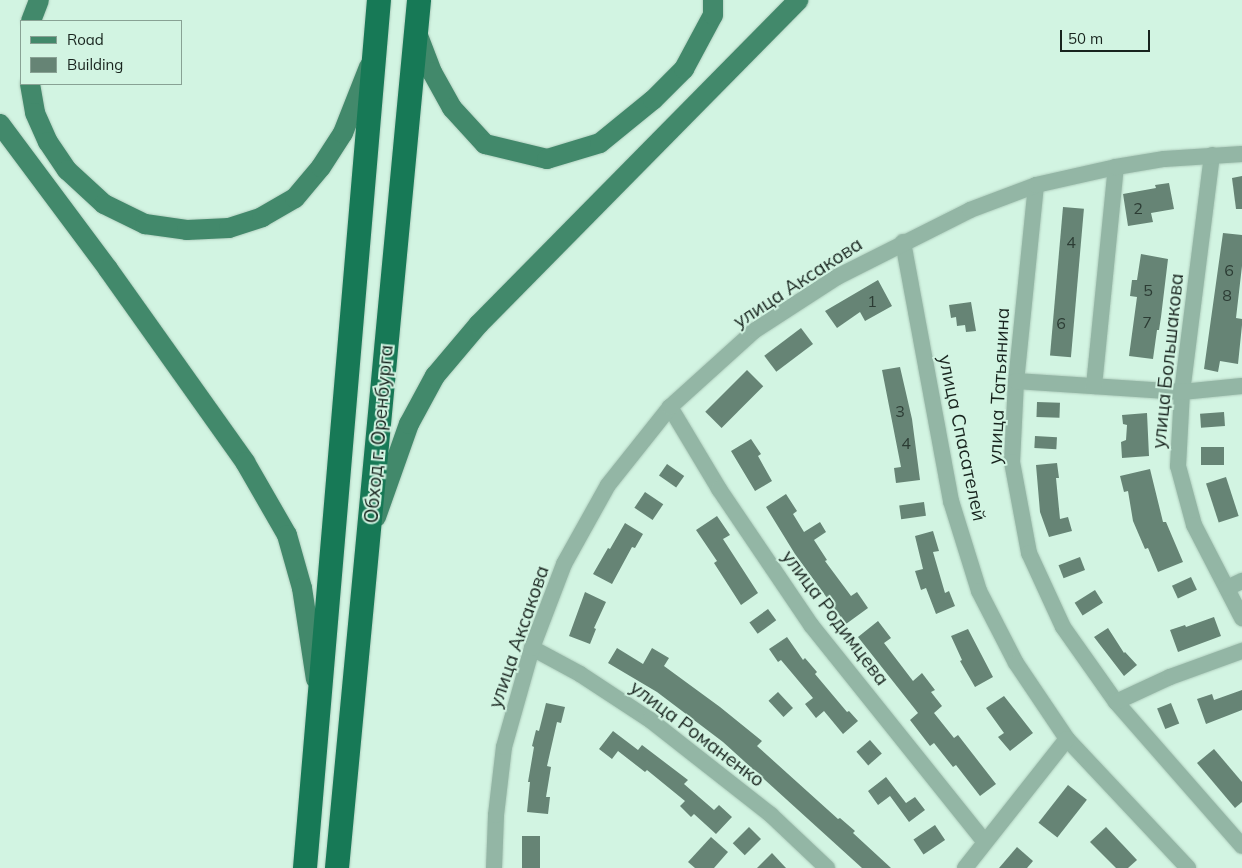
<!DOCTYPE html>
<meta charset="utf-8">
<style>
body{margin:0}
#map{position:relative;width:1242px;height:868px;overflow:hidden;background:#d2f4e2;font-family:Mulish,sans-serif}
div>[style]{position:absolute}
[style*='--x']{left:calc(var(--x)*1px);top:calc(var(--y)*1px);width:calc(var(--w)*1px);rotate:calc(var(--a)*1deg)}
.building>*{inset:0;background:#668475;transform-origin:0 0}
.roads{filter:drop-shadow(0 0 1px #b1cfbf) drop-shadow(0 0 1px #b1cfbf)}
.minor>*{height:16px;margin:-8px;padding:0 8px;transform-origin:8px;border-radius:8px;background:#93b6a5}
.major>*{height:20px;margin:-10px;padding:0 10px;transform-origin:10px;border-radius:10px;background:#42896b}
.highway>*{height:24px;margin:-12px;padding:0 12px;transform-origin:12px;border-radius:12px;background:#177956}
span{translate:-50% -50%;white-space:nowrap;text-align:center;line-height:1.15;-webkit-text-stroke:4px #d2f4e2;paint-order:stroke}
.number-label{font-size:16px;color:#2c3c34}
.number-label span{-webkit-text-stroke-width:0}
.street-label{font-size:19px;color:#18241e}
.legend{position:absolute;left:20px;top:20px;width:162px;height:65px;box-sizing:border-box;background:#d2f4e2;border:1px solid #88a194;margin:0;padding:6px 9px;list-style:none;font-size:15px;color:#18241e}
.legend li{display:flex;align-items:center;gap:10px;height:25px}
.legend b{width:25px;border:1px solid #88a194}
.scale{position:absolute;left:1060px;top:30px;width:90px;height:22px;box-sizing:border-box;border:2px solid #18241e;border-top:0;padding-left:6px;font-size:15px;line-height:18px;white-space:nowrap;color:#18241e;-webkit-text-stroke:4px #d2f4e2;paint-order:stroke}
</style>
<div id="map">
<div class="building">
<div style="clip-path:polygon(1242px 176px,1242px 209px,1236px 209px,1232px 178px)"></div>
<div style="clip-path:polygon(1169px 183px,1174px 209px,1151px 213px,1153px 222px,1128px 226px,1123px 194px,1156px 188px,1155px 185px)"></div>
<div style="left:1063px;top:207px;width:21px;height:149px;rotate:5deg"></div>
<div style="clip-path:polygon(1223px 233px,1242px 235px,1242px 266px,1236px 318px,1242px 319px,1242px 325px,1238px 364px,1220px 361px,1218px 372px,1204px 369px)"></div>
<div style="clip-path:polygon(1141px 254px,1168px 259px,1161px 317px,1159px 330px,1157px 330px,1153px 359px,1129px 356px,1137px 297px,1130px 296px,1132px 280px,1137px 280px)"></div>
<div style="clip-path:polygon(878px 280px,892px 306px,865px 321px,860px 312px,837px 328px,825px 311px)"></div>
<div style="clip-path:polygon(971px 302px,976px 331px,966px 332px,965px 325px,957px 326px,956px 317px,951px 318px,949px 305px)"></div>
<div style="left:801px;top:328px;width:20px;height:46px;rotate:53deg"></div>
<div style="clip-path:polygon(900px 367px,912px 419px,920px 480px,896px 483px,894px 468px,901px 467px,882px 370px)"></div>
<div style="left:747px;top:370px;width:23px;height:59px;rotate:45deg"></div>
<div style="left:1037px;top:402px;width:23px;height:15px;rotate:2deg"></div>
<div style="left:1224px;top:412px;width:14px;height:24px;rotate:86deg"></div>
<div style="clip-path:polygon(1147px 413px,1149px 456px,1122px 458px,1121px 442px,1126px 440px,1127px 425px,1123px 424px,1122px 415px)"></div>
<div style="left:1035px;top:436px;width:22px;height:12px;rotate:3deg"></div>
<div style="clip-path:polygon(751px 439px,761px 454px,758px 456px,772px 481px,755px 491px,731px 451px)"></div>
<div style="left:1224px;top:447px;width:18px;height:23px;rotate:90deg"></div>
<div style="clip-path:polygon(1057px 463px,1059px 478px,1056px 478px,1060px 519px,1068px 517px,1072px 531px,1049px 537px,1040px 512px,1036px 465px)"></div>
<div style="left:667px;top:464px;width:21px;height:14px;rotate:35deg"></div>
<div style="clip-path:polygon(1150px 469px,1163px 522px,1166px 522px,1183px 562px,1158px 572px,1148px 548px,1145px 549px,1133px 521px,1128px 491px,1124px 492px,1120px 476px)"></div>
<div style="left:1226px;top:477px;width:41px;height:21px;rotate:72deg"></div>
<div style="left:645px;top:492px;width:22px;height:19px;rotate:34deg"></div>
<div style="clip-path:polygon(786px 494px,797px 511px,793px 514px,804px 532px,820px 522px,826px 532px,814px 540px,827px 560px,825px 561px,851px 596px,857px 592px,868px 608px,846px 624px,795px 554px,766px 507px)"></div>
<div style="left:924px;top:502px;width:14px;height:25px;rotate:82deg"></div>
<div style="clip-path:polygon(717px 516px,730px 535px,723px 539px,758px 593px,741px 605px,714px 563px,717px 561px,696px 530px)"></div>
<div style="clip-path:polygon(625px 523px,643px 534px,635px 548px,632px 547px,612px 584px,593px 574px,608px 548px,610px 549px)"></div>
<div style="clip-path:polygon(933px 531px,939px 551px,933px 552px,945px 593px,949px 591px,955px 606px,936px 614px,926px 588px,921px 590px,915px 571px,923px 569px,915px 536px)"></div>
<div style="left:1080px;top:557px;width:14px;height:23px;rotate:69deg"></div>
<div style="left:1191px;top:577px;width:14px;height:21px;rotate:65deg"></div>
<div style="left:1095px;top:590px;width:15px;height:24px;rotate:58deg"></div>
<div style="clip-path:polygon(585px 592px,606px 602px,594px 628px,596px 629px,590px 644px,569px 636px)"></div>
<div style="left:768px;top:609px;width:14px;height:23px;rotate:54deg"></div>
<div style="clip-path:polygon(1214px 617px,1221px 636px,1178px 652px,1170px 630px,1185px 625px,1186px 627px)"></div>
<div style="clip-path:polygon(878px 621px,891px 638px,884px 643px,913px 681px,922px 673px,935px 690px,931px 692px,942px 706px,934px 713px,954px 738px,958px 735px,996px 784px,980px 796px,956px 765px,953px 767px,934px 743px,930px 746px,910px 720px,918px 713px,858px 637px)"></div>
<div style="clip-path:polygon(1108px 628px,1124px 653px,1125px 652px,1137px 665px,1124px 676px,1094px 637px)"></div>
<div style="clip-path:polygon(968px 629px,993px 677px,975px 687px,960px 661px,962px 660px,951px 636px)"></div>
<div style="clip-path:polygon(787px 637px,803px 660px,805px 658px,817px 672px,815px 674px,847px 712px,849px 711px,858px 721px,843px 734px,824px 711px,816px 718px,805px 704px,813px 698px,781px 660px,778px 662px,769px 649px)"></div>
<div style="clip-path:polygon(617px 648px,643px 664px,652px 648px,669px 658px,664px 666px,720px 707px,762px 741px,757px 746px,838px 819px,840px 818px,855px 831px,853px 833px,891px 868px,862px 868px,723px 742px,657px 692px,608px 663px)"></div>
<div style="clip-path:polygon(1242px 690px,1242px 710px,1206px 724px,1197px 699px,1212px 694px,1214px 700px)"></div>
<div style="left:778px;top:692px;width:22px;height:13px;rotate:47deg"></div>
<div style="clip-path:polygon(1004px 696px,1033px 733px,1010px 751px,998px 737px,1004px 733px,986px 708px)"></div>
<div style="clip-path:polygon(546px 703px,565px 707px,561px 723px,557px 722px,547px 766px,551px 767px,546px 797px,550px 797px,548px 814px,527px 812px,530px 782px,528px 782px,534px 747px,532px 746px,536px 730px,539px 731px)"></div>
<div style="left:1171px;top:703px;width:22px;height:15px;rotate:68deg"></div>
<div style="clip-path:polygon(613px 731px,638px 750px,642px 745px,688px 780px,684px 784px,714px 810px,719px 805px,732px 817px,716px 834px,694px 814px,691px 817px,680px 806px,685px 801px,647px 770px,645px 772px,618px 751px,612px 759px,599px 749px)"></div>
<div style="left:870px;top:740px;width:18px;height:18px;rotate:49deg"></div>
<div style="clip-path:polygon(1214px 749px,1242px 782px,1242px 802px,1235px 808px,1197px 763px)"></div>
<div style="clip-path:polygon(886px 777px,906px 803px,915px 797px,925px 810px,909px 822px,890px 796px,878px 805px,868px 791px)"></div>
<div style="left:1068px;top:785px;width:24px;height:48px;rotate:38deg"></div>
<div style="left:935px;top:825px;width:18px;height:26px;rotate:56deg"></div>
<div style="left:749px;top:827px;width:17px;height:23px;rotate:45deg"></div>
<div style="clip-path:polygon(1106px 827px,1137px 860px,1128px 868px,1116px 868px,1090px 842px)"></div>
<div style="left:522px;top:836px;width:18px;height:32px"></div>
<div style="clip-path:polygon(711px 837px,728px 852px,714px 868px,695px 868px,688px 862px)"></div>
<div style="clip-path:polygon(1017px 847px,1033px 861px,1027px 868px,999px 868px)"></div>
<div style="clip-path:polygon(772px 853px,786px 868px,757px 868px)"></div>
</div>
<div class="roads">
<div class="minor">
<div style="--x:1212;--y:155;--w:239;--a:97.2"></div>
<div style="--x:1182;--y:392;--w:74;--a:93.1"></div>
<div style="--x:1178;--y:466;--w:61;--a:74.8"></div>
<div style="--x:1194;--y:525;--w:105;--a:62.7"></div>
<div style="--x:1036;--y:185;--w:197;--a:95.8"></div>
<div style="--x:1016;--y:381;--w:81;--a:92.8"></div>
<div style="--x:1012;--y:462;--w:93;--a:79.4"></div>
<div style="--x:1029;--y:553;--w:81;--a:65.3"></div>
<div style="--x:1063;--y:627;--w:92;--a:54.8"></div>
<div style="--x:1116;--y:702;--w:191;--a:48.8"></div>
<div style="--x:903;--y:242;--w:263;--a:79.5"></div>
<div style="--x:951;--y:501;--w:94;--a:72.7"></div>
<div style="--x:979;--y:591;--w:81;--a:62.8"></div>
<div style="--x:1016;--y:663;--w:92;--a:56.1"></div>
<div style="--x:1067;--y:739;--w:177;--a:46.8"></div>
<div style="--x:1016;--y:381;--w:166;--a:3.8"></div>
<div style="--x:1182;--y:392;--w:60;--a:-5.7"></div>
<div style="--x:1094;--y:386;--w:220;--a:-84.3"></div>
<div style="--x:670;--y:407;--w:96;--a:59.1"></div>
<div style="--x:719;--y:489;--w:164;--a:55.9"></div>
<div style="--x:811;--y:625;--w:277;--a:51.3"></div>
<div style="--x:1227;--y:588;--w:17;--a:-25"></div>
<div style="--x:532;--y:648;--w:55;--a:28.4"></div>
<div style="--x:580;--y:674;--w:84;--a:33.3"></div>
<div style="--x:650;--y:720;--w:154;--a:38.1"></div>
<div style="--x:771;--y:815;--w:77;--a:43.4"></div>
<div style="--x:1116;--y:702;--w:60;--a:-24.8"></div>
<div style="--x:1170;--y:677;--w:77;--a:-19.9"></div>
<div style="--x:494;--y:868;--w:53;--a:-87.8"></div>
<div style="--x:496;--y:815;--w:68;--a:-83.3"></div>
<div style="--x:504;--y:747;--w:103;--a:-74.2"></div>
<div style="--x:532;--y:648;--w:90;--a:-69.1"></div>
<div style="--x:564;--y:564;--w:90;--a:-60.9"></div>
<div style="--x:608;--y:485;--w:100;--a:-51.5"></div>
<div style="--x:670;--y:407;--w:113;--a:-42.1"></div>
<div style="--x:754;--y:331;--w:99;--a:-33"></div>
<div style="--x:837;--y:277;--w:149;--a:-26.7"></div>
<div style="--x:970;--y:210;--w:71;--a:-20.7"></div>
<div style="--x:1036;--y:185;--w:82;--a:-12.7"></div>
<div style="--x:1116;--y:167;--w:49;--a:-9.5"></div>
<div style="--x:1164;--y:159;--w:78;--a:-3.7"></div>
<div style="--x:965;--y:868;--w:164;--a:-51.7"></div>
</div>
<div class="major">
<div style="--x:31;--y:21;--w:22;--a:-69"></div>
<div style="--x:417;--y:33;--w:42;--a:69"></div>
<div style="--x:432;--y:72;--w:41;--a:60.9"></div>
<div style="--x:452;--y:108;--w:49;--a:47.5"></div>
<div style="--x:485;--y:144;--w:64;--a:13.6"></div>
<div style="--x:547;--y:159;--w:55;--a:-16.8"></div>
<div style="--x:600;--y:143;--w:68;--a:-39.1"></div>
<div style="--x:653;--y:100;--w:44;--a:-45"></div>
<div style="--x:684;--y:69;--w:61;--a:-61.8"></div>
<div style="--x:713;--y:15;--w:15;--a:-90"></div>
<div style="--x:30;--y:84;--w:29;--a:80"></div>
<div style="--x:35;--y:113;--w:32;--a:66"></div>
<div style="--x:48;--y:142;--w:34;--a:56"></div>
<div style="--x:67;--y:170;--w:50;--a:42.6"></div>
<div style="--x:104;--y:204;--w:46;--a:26"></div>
<div style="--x:145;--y:224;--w:42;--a:8.1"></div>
<div style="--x:187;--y:230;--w:42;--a:-2.7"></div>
<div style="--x:229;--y:228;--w:35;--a:-18"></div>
<div style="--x:262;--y:217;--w:38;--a:-30"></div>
<div style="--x:295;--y:198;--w:40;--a:-50"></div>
<div style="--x:321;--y:167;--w:40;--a:-57.1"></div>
<div style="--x:343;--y:133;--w:71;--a:-68.5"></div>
<div style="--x:0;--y:124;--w:181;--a:53.3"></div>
<div style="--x:108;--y:269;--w:237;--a:54.6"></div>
<div style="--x:245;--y:462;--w:84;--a:60.1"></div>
<div style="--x:287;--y:535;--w:55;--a:74.2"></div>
<div style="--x:302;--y:588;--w:92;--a:81.3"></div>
<div style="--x:376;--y:517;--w:99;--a:-70.5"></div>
<div style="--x:409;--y:424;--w:55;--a:-61.6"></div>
<div style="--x:435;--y:376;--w:68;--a:-49.8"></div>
<div style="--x:479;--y:324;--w:455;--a:-45.4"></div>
</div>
<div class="highway">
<div style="--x:305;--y:868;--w:871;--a:-85.13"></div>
<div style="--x:337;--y:868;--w:872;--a:-84.6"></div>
</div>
</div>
<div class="number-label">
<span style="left:1138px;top:208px">2</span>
<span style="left:1071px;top:242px">4</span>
<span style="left:1229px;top:270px">6</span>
<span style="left:1148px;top:290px">5</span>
<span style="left:1227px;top:295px">8</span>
<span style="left:872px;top:301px">1</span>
<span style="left:1147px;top:322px">7</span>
<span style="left:1061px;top:323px">6</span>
<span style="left:900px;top:411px">3</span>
<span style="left:906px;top:443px">4</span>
</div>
<div class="street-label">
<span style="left:798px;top:283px;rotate:-33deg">улица Аксакова</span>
<span style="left:1168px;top:361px;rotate:-84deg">улица Большакова</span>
<span style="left:999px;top:386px;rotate:-87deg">улица Татьянина</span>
<span style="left:379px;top:434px;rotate:-85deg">Обход г. Оренбурга</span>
<span style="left:962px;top:438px;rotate:78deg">улица Спасателей</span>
<span style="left:835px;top:618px;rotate:53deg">улица Родимцева</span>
<span style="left:519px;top:637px;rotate:-71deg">улица Аксакова</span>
<span style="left:697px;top:734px;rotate:37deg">улица Романенко</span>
</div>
<ul class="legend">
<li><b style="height:6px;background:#42896b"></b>Road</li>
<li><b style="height:14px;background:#668475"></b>Building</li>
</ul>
<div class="scale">50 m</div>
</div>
